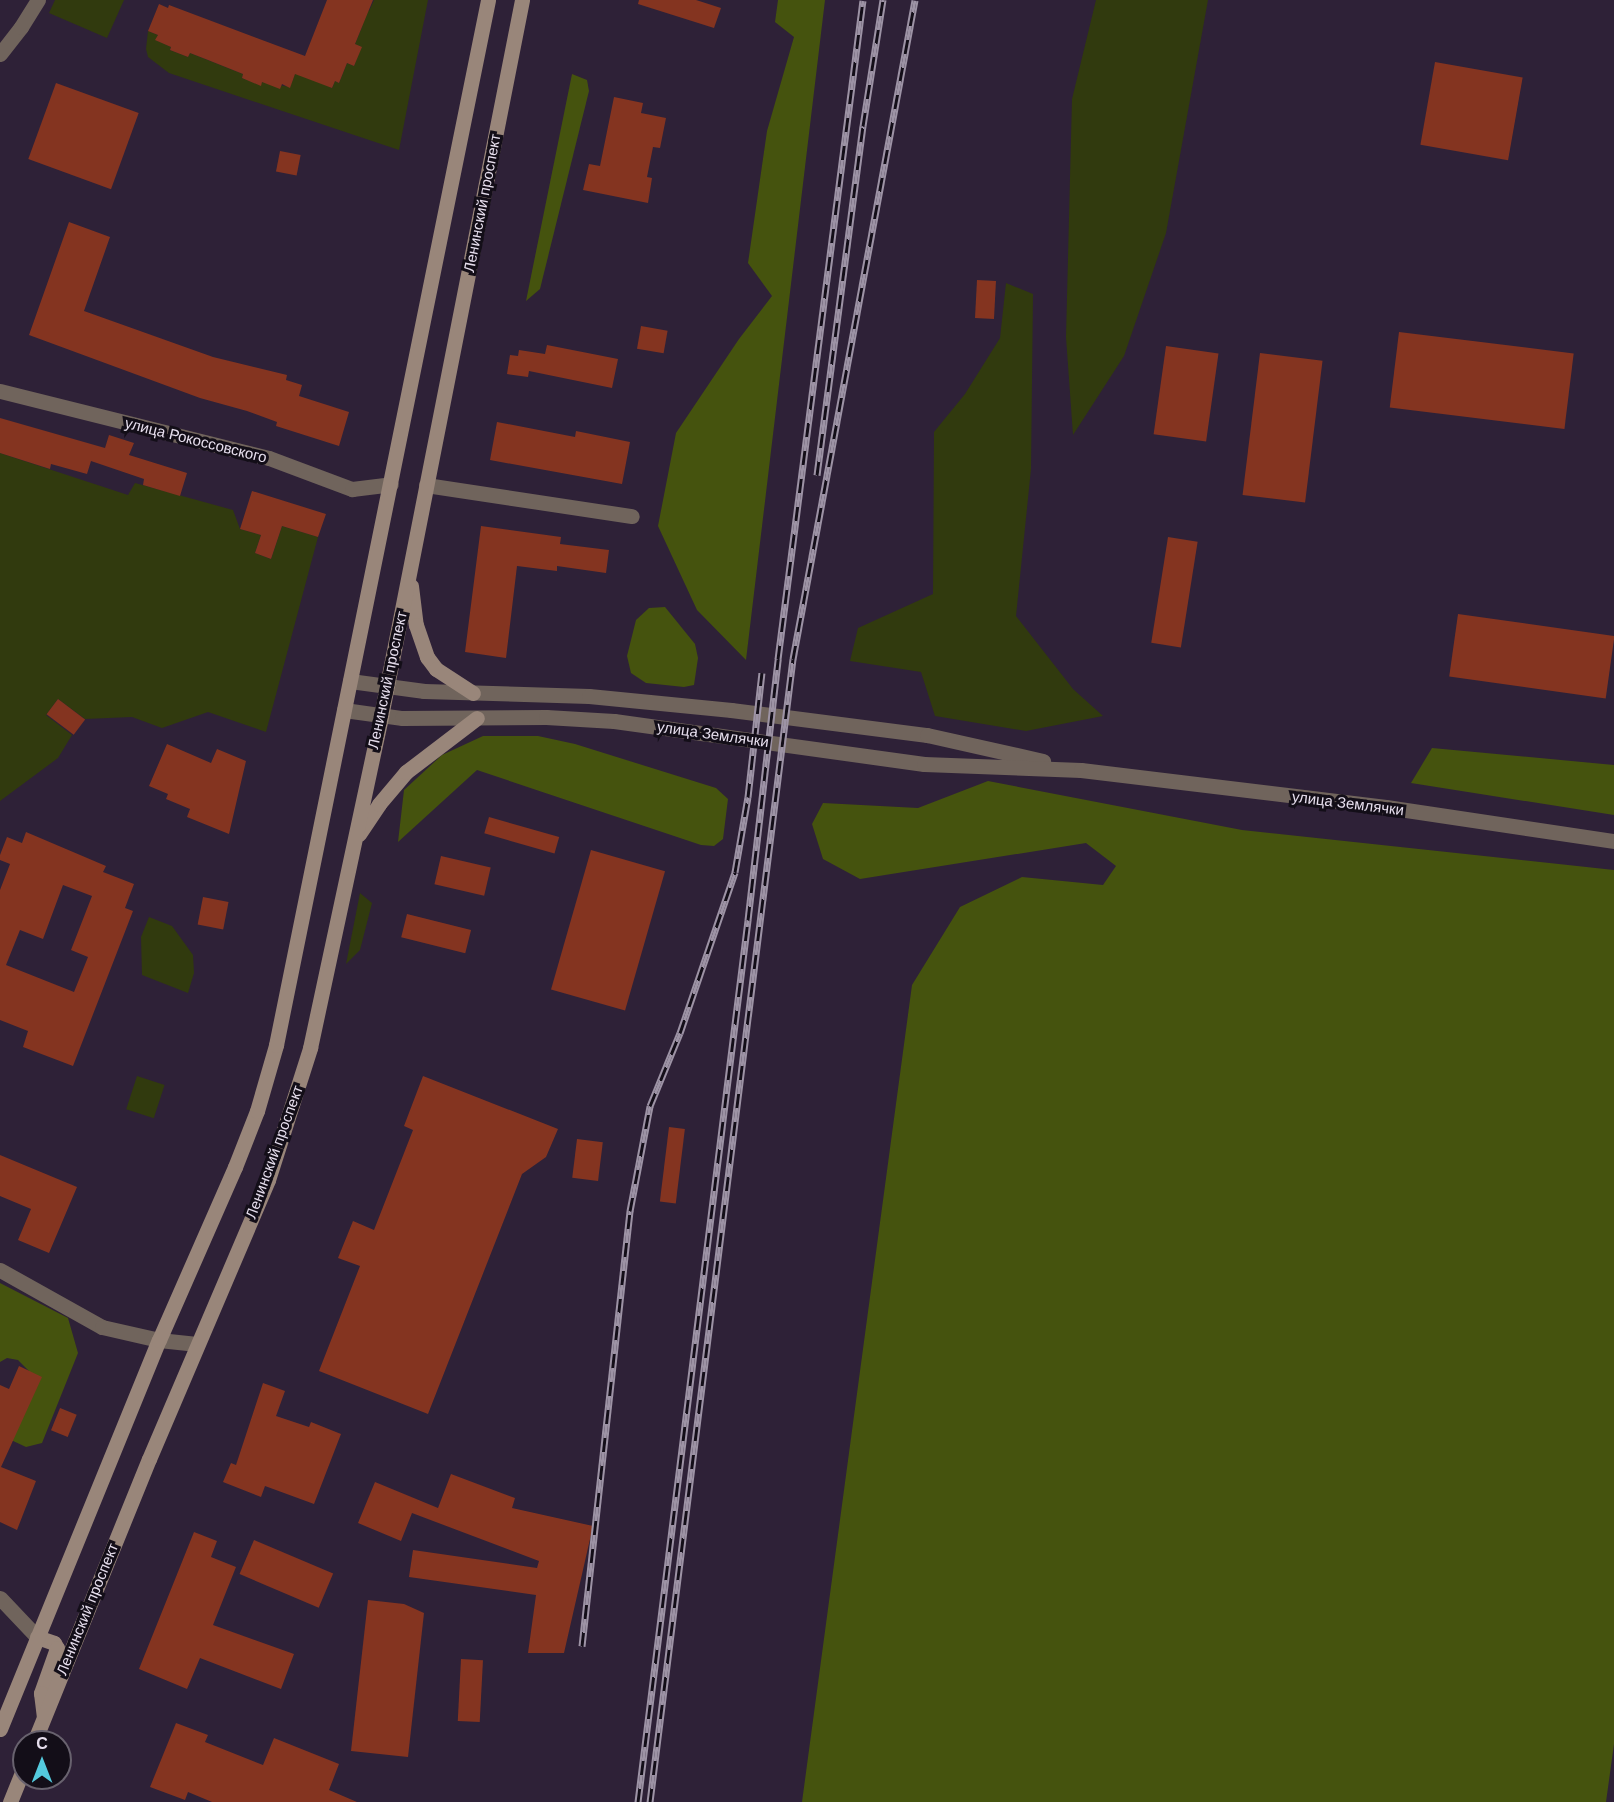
<!DOCTYPE html>
<meta charset="utf-8">
<style>
body{margin:0}
#map{position:relative;width:1614px;height:1802px;overflow:hidden;background:#2e2137;font-family:Helvetica,sans-serif}
div>[style]{position:absolute}
[style*='--x']{left:calc(var(--x)*1px);top:calc(var(--y)*1px);width:calc(var(--w)*1px);rotate:calc(var(--a)*1deg)}
.green>*{inset:0;background:#313a0e;transform-origin:0 0}
.forest>*{inset:0;background:#45530e}
.building>*{inset:0;background:#843420;transform-origin:0 0}
.minor>*{height:15px;margin:-7.5px;padding:0 7.5px;transform-origin:7.5px;border-radius:7.5px;background:#70645c}
.tertiary>*{height:15px;margin:-7.5px;padding:0 7.5px;transform-origin:7.5px;border-radius:7.5px;background:#70645c}
.secondary>*{height:15px;margin:-7.5px;padding:0 7.5px;transform-origin:7.5px;border-radius:7.5px;background:#99867a}
.rail>*{height:7px;margin-top:-3.5px;transform-origin:0;background:repeating-linear-gradient(90deg,#130e18 0 14px,#9d93a5 0 28px);box-sizing:border-box;border-block:2px solid #9d93a5}
span{translate:-50% -50%;white-space:nowrap;text-align:center;line-height:1.15;-webkit-text-stroke:6px #130e18;paint-order:stroke}
.street-label{font-size:15px;color:#e7dfee}
.north{position:absolute;left:12px;top:1730px;width:60px;height:60px;box-sizing:border-box;background:#130e18;border:2px solid #68626e;border-radius:50%;rotate:0deg;font-size:16px;font-weight:700;line-height:24px;text-align:center;color:#e7dfee}
.north::after{content:'';display:block;margin:auto;width:21px;height:27px;background:#54cade;clip-path:polygon(50% 0,100% 100%,50% 72%,0 100%)}
</style>
<div id="map">
<div class="green">
<div style="clip-path:polygon(55px 0,124px 0,107px 38px,49px 13px)"></div>
<div style="clip-path:polygon(374px 0,428px 0,399px 150px,169px 73px,148px 57px,146px 49px,148px 31px,158px 35px,156px 40px,171px 47px,170px 50px,188px 57px,190px 53px,243px 74px,242px 78px,260px 85px,262px 82px,290px 87px,296px 71px,332px 88px,335px 81px,339px 83px,347px 63px,354px 66px,361px 47px,355px 44px,362px 27px,363px 9px,369px 11px)"></div>
<div style="clip-path:polygon(1096px 0,1208px 0,1166px 233px,1124px 356px,1073px 435px,1066px 337px,1072px 99px)"></div>
<div style="clip-path:polygon(1006px 283px,1033px 294px,1031px 469px,1016px 616px,1073px 689px,1103px 716px,1026px 731px,935px 716px,921px 672px,850px 661px,858px 628px,933px 594px,934px 432px,965px 394px,1000px 338px)"></div>
<div style="clip-path:polygon(0 453px,128px 495px,135px 483px,233px 510px,240px 529px,261px 535px,255px 553px,271px 559px,282px 526px,318px 537px,266px 732px,208px 712px,162px 728px,132px 717px,85px 719px,58px 699px,46px 715px,72px 735px,58px 758px,0 801px)"></div>
<div style="clip-path:polygon(360px 893px,372px 903px,360px 950px,346px 964px)"></div>
<div style="clip-path:polygon(149px 917px,172px 926px,193px 955px,194px 973px,188px 993px,142px 975px,141px 937px)"></div>
<div style="left:137px;top:1076px;width:29px;height:35px;rotate:18deg"></div>
</div>
<div class="forest">
<div style="clip-path:polygon(778px 0,825px 0,746px 660px,697px 610px,658px 526px,676px 433px,739px 339px,772px 296px,748px 263px,767px 131px,794px 37px,775px 22px)"></div>
<div style="clip-path:polygon(572px 74px,587px 80px,589px 91px,540px 289px,526px 301px)"></div>
<div style="clip-path:polygon(665px 607px,695px 644px,698px 658px,694px 685px,684px 687px,646px 683px,631px 673px,627px 656px,636px 620px,649px 608px)"></div>
<div style="clip-path:polygon(483px 736px,538px 736px,575px 744px,716px 788px,728px 799px,723px 839px,714px 846px,701px 845px,477px 770px,398px 842px,404px 790px,442px 755px)"></div>
<div style="clip-path:polygon(1432px 748px,1614px 765px,1614px 815px,1411px 783px)"></div>
<div style="clip-path:polygon(988px 781px,1242px 830px,1614px 870px,1614px 1744px,1606px 1802px,802px 1802px,912px 985px,960px 907px,1022px 877px,1103px 885px,1116px 866px,1086px 843px,860px 879px,823px 859px,812px 824px,823px 803px,918px 808px)"></div>
<div style="clip-path:polygon(0 1283px,68px 1318px,78px 1353px,42px 1443px,26px 1447px,11px 1440px,29px 1371px,18px 1360px,7px 1358px,0 1362px)"></div>
</div>
<div class="building">
<div style="clip-path:polygon(327px 0,373px 0,355px 44px,362px 47px,354px 66px,347px 63px,339px 83px,335px 81px,332px 88px,295px 74px,290px 88px,282px 84px,280px 89px,262px 82px,261px 86px,242px 78px,243px 74px,208px 60px,190px 53px,188px 57px,170px 50px,171px 47px,155px 40px,158px 35px,148px 31px,159px 4px,168px 8px,169px 5px,305px 56px)"></div>
<div style="clip-path:polygon(639px 0,696px 0,721px 8px,714px 28px,638px 4px)"></div>
<div style="left:1435px;top:62px;width:89px;height:84px;rotate:10deg"></div>
<div style="left:56px;top:83px;width:88px;height:81px;rotate:20deg"></div>
<div style="clip-path:polygon(614px 97px,643px 103px,641px 113px,666px 118px,660px 148px,653px 147px,647px 177px,652px 178px,648px 203px,583px 190px,589px 164px,600px 166px)"></div>
<div style="left:280px;top:151px;width:21px;height:21px;rotate:11deg"></div>
<div style="clip-path:polygon(69px 222px,110px 237px,84px 311px,213px 357px,287px 375px,286px 380px,302px 385px,299px 396px,349px 412px,339px 446px,276px 426px,277px 422px,247px 411px,200px 398px,29px 335px)"></div>
<div style="left:977px;top:280px;width:19px;height:38px;rotate:3deg"></div>
<div style="left:641px;top:326px;width:27px;height:23px;rotate:10deg"></div>
<div style="left:1399px;top:332px;width:176px;height:76px;rotate:7deg"></div>
<div style="clip-path:polygon(547px 345px,618px 359px,612px 388px,529px 371px,528px 377px,507px 374px,510px 355px,518px 356px,519px 350px,545px 354px)"></div>
<div style="left:1166px;top:346px;width:53px;height:89px;rotate:8deg"></div>
<div style="left:1260px;top:353px;width:63px;height:143px;rotate:7deg"></div>
<div style="clip-path:polygon(0 418px,105px 448px,109px 435px,134px 443px,129px 455px,187px 473px,180px 496px,143px 485px,144px 479px,91px 461px,87px 474px,51px 464px,50px 469px,0 453px)"></div>
<div style="clip-path:polygon(497px 422px,575px 437px,576px 431px,630px 442px,622px 484px,490px 460px)"></div>
<div style="clip-path:polygon(252px 491px,326px 514px,318px 537px,282px 526px,271px 559px,255px 553px,261px 535px,240px 529px)"></div>
<div style="clip-path:polygon(481px 526px,561px 537px,560px 544px,609px 550px,606px 573px,557px 566px,557px 571px,517px 566px,506px 658px,465px 652px)"></div>
<div style="left:1168px;top:537px;width:30px;height:107px;rotate:9deg"></div>
<div style="left:1458px;top:614px;width:158px;height:63px;rotate:8deg"></div>
<div style="left:58px;top:699px;width:34px;height:19px;rotate:37deg"></div>
<div style="clip-path:polygon(167px 744px,211px 763px,217px 749px,246px 761px,229px 834px,187px 817px,190px 809px,166px 799px,168px 794px,149px 786px)"></div>
<div style="left:489px;top:817px;width:73px;height:17px;rotate:16deg"></div>
<div style="clip-path:polygon(evenodd,26px 832px,106px 866px,103px 872px,134px 884px,125px 908px,133px 911px,73px 1066px,23px 1047px,28px 1031px,0 1020px,0 890px,10px 864px,0 860px,0 855px,7px 837px,22px 843px,26px 832px,63px 885px,92px 896px,71px 950px,88px 957px,74px 992px,6px 965px,20px 930px,43px 939px,63px 885px)"></div>
<div style="left:591px;top:850px;width:77px;height:145px;rotate:16deg"></div>
<div style="left:441px;top:856px;width:51px;height:29px;rotate:13deg"></div>
<div style="left:203px;top:897px;width:26px;height:28px;rotate:11deg"></div>
<div style="left:407px;top:914px;width:66px;height:24px;rotate:14deg"></div>
<div style="clip-path:polygon(423px 1076px,558px 1129px,546px 1157px,522px 1174px,428px 1414px,319px 1371px,360px 1266px,338px 1258px,353px 1221px,374px 1230px,413px 1130px,404px 1126px)"></div>
<div style="left:669px;top:1127px;width:16px;height:75px;rotate:7deg"></div>
<div style="left:577px;top:1139px;width:26px;height:39px;rotate:7deg"></div>
<div style="clip-path:polygon(0 1155px,77px 1187px,49px 1253px,18px 1240px,31px 1209px,0 1196px)"></div>
<div style="clip-path:polygon(19px 1366px,42px 1377px,1px 1467px,36px 1481px,17px 1530px,0 1522px,0 1385px,9px 1389px)"></div>
<div style="clip-path:polygon(263px 1383px,285px 1391px,276px 1416px,309px 1427px,311px 1422px,341px 1434px,314px 1504px,265px 1486px,261px 1497px,223px 1482px,231px 1463px,236px 1465px)"></div>
<div style="left:60px;top:1408px;width:18px;height:24px;rotate:22deg"></div>
<div style="clip-path:polygon(451px 1474px,515px 1498px,512px 1508px,593px 1526px,564px 1653px,528px 1653px,536px 1595px,409px 1577px,413px 1550px,537px 1568px,539px 1561px,412px 1513px,401px 1541px,358px 1523px,375px 1482px,438px 1508px)"></div>
<div style="clip-path:polygon(194px 1532px,217px 1541px,211px 1557px,236px 1567px,213px 1625px,294px 1654px,281px 1689px,200px 1658px,187px 1689px,139px 1669px)"></div>
<div style="left:254px;top:1540px;width:86px;height:37px;rotate:23deg"></div>
<div style="clip-path:polygon(368px 1600px,404px 1604px,424px 1613px,408px 1757px,351px 1751px)"></div>
<div style="left:461px;top:1659px;width:22px;height:62px;rotate:3deg"></div>
<div style="clip-path:polygon(176px 1723px,208px 1735px,205px 1742px,263px 1765px,274px 1738px,339px 1764px,329px 1790px,357px 1802px,212px 1802px,188px 1792px,185px 1800px,150px 1787px)"></div>
</div>
<div class="minor">
<div style="--x:0;--y:54;--w:34;--a:-52"></div>
<div style="--x:21;--y:27;--w:32;--a:-58"></div>
<div style="--x:0;--y:391;--w:277;--a:14"></div>
<div style="--x:269;--y:458;--w:89;--a:20.5"></div>
<div style="--x:352;--y:489;--w:39;--a:-7"></div>
<div style="--x:426;--y:485;--w:208;--a:8.6"></div>
<div style="--x:0;--y:1270;--w:117;--a:29.2"></div>
<div style="--x:102;--y:1327;--w:58;--a:12.8"></div>
<div style="--x:159;--y:1340;--w:38;--a:6"></div>
<div style="--x:0;--y:1598;--w:54;--a:46.5"></div>
</div>
<div class="tertiary">
<div style="--x:350;--y:681;--w:75;--a:7.7"></div>
<div style="--x:424;--y:691;--w:165;--a:1.7"></div>
<div style="--x:589;--y:696;--w:143;--a:5.6"></div>
<div style="--x:731;--y:710;--w:198;--a:7.3"></div>
<div style="--x:927;--y:735;--w:119;--a:12.6"></div>
<div style="--x:344;--y:710;--w:59;--a:7.9"></div>
<div style="--x:402;--y:718;--w:144;--a:-0.4"></div>
<div style="--x:546;--y:717;--w:68;--a:3.4"></div>
<div style="--x:614;--y:721;--w:313;--a:7.9"></div>
<div style="--x:924;--y:764;--w:157;--a:2.2"></div>
<div style="--x:1081;--y:770;--w:307;--a:6.9"></div>
<div style="--x:1386;--y:807;--w:231;--a:8.5"></div>
</div>
<div class="secondary">
<div style="--x:411;--y:586;--w:39;--a:83"></div>
<div style="--x:416;--y:625;--w:34;--a:71"></div>
<div style="--x:427;--y:657;--w:15;--a:53"></div>
<div style="--x:436;--y:669;--w:44;--a:33"></div>
<div style="--x:359;--y:834;--w:36;--a:-56"></div>
<div style="--x:379;--y:804;--w:42;--a:-49.8"></div>
<div style="--x:406;--y:772;--w:89;--a:-37.3"></div>
<div style="--x:37;--y:1637;--w:18;--a:19"></div>
<div style="--x:54;--y:1643;--w:6;--a:59"></div>
<div style="--x:57;--y:1648;--w:48;--a:109.6"></div>
<div style="--x:41;--y:1693;--w:23;--a:83"></div>
<div style="--x:0;--y:1729;--w:420;--a:-67.8"></div>
<div style="--x:159;--y:1340;--w:189;--a:-66.3"></div>
<div style="--x:235;--y:1167;--w:60;--a:-68.6"></div>
<div style="--x:257;--y:1111;--w:69;--a:-73.9"></div>
<div style="--x:276;--y:1045;--w:1066;--a:-78.53"></div>
<div style="--x:34;--y:1742;--w:305;--a:-67.9"></div>
<div style="--x:149;--y:1459;--w:303;--a:-66.9"></div>
<div style="--x:268;--y:1180;--w:139;--a:-72.3"></div>
<div style="--x:310;--y:1048;--w:340;--a:-77.9"></div>
<div style="--x:381;--y:716;--w:730;--a:-78.86"></div>
<div style="--x:10;--y:1802;--w:37;--a:-68"></div>
</div>
<div class="rail">
<div style="--x:817;--y:475;--w:352;--a:-82.5"></div>
<div style="--x:863;--y:126;--w:128;--a:-81"></div>
<div style="--x:582;--y:1646;--w:438;--a:-83.7"></div>
<div style="--x:630;--y:1211;--w:107;--a:-79.2"></div>
<div style="--x:650;--y:1106;--w:79;--a:-67.7"></div>
<div style="--x:680;--y:1033;--w:170;--a:-71.1"></div>
<div style="--x:735;--y:872;--w:76;--a:-80.2"></div>
<div style="--x:748;--y:797;--w:125;--a:-83.6"></div>
<div style="--x:638;--y:1802;--w:889;--a:-82.89"></div>
<div style="--x:748;--y:920;--w:263;--a:-83.4"></div>
<div style="--x:778;--y:659;--w:664;--a:-82.65"></div>
<div style="--x:650;--y:1802;--w:1152;--a:-82.87"></div>
<div style="--x:793;--y:659;--w:670;--a:-79.51"></div>
</div>
<div class="street-label">
<span style="left:482px;top:203px;rotate:-79deg">Ленинский проспект</span>
<span style="left:196px;top:440px;rotate:14deg">улица Рокоссовского</span>
<span style="left:387px;top:680px;rotate:-78deg">Ленинский проспект</span>
<span style="left:713px;top:734px;rotate:8deg">улица Землячки</span>
<span style="left:1348px;top:803px;rotate:7deg">улица Землячки</span>
<span style="left:274px;top:1152px;rotate:-70deg">Ленинский проспект</span>
<span style="left:87px;top:1609px;rotate:-68deg">Ленинский проспект</span>
</div>
<div class="north">С</div>
</div>
